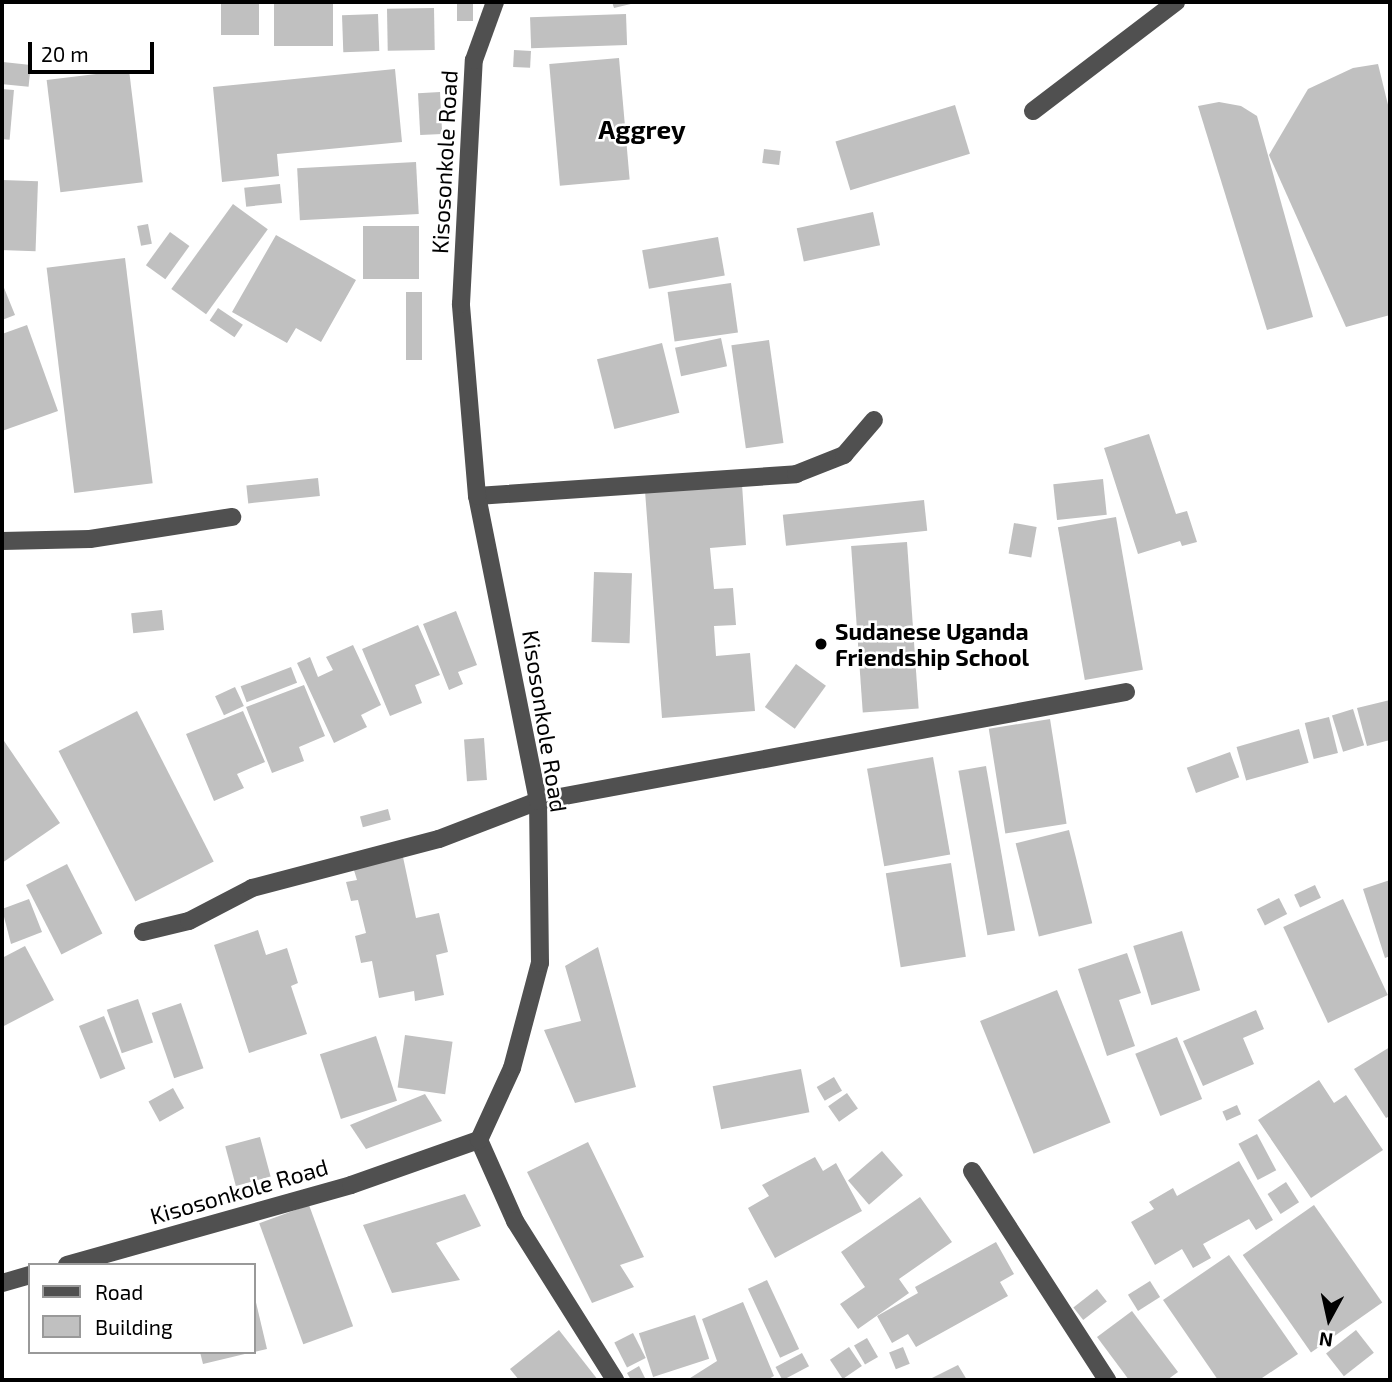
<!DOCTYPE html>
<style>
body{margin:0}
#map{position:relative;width:1392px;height:1382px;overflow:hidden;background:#fff;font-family:"Exo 2",sans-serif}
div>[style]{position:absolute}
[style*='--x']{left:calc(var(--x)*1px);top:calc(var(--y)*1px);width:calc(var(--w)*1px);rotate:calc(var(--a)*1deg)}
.building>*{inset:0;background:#c0c0c0;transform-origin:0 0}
.minor>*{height:18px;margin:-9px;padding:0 9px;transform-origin:9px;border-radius:9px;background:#505050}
.dots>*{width:19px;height:19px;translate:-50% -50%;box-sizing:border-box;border:4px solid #fff;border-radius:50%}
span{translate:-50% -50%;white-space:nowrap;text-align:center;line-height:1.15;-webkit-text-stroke:5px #fff;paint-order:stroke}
.street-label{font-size:23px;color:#000}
.poi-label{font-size:23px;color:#000;font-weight:700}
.left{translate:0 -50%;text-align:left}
.quarter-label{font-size:26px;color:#000;font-weight:700}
.frame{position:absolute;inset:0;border:4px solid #000;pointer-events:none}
.legend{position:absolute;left:28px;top:1263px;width:228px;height:91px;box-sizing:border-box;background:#fff;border:2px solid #999;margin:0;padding:9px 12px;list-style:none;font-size:21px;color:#000}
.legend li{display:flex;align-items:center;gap:14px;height:35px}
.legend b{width:35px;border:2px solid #999}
.north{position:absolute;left:1294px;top:1284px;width:70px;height:70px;-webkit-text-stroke:5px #fff;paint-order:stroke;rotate:188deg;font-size:19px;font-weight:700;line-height:28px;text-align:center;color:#000}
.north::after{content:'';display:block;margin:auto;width:24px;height:32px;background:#000;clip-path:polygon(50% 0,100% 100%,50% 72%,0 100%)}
.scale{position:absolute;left:28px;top:42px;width:126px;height:32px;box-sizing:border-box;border:4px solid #000;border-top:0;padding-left:9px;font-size:21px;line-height:24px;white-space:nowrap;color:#000;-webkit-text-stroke:5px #fff;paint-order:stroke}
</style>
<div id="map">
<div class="building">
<div style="left:221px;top:2px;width:38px;height:33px"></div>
<div style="left:274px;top:2px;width:59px;height:44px"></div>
<div style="left:457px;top:2px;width:16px;height:19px"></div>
<div style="clip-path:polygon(612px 2px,635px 2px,635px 3px,614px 8px)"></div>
<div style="left:434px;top:8px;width:42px;height:47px;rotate:89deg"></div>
<div style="left:378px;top:14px;width:37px;height:36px;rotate:88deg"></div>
<div style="left:626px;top:14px;width:31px;height:96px;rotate:88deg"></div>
<div style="left:514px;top:50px;width:17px;height:17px;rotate:3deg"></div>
<div style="left:619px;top:58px;width:122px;height:70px;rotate:85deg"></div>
<div style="left:3px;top:62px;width:28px;height:22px;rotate:6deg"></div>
<div style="clip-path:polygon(1378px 64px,1390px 113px,1390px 315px,1346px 327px,1269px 155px,1308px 89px,1353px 68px)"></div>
<div style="clip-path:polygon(395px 69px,402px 142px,277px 154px,279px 176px,222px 182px,213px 87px)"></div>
<div style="left:129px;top:70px;width:113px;height:83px;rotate:83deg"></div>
<div style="left:2px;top:89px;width:12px;height:50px;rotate:5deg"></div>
<div style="left:440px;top:92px;width:42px;height:22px;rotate:87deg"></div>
<div style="clip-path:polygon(1219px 102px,1241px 106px,1257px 116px,1313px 317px,1267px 330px,1198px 106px)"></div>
<div style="left:955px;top:105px;width:51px;height:125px;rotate:73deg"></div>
<div style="left:764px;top:149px;width:17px;height:14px;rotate:7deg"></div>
<div style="left:416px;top:162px;width:52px;height:119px;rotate:87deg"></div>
<div style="left:2px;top:180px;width:36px;height:70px;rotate:2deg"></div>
<div style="left:280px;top:184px;width:19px;height:36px;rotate:84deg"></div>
<div style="left:233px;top:204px;width:43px;height:105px;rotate:36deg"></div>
<div style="left:873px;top:212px;width:34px;height:78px;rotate:78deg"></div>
<div style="left:148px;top:224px;width:20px;height:11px;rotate:79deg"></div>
<div style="left:363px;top:226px;width:56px;height:53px"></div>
<div style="left:170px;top:232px;width:24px;height:41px;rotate:36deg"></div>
<div style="clip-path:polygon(276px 235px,356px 280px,321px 342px,296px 328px,287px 343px,232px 312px)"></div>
<div style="left:718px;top:237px;width:39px;height:77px;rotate:80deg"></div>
<div style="left:125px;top:258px;width:227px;height:79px;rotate:83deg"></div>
<div style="clip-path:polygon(2px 283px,15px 315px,2px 320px)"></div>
<div style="left:731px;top:283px;width:50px;height:64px;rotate:82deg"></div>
<div style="left:406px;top:292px;width:16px;height:68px"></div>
<div style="left:218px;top:308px;width:30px;height:15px;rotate:34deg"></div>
<div style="clip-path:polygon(27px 325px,58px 411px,2px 431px,2px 334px)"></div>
<div style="left:721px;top:338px;width:29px;height:47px;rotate:78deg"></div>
<div style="left:769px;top:340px;width:104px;height:38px;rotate:82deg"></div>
<div style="left:662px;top:343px;width:72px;height:67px;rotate:76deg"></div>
<div style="clip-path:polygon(1149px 434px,1176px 514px,1187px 511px,1197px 542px,1182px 546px,1180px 541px,1138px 554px,1104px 448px)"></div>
<div style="left:318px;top:478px;width:18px;height:72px;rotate:84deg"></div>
<div style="left:1103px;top:479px;width:36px;height:50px;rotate:84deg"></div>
<div style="clip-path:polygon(742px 484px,746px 545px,710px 548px,714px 589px,733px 588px,736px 625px,714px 626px,716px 656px,750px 653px,755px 711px,662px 718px,645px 491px)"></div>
<div style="left:924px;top:500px;width:31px;height:142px;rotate:84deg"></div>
<div style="left:1116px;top:517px;width:155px;height:59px;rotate:80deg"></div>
<div style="left:1014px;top:523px;width:23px;height:31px;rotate:10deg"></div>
<div style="left:907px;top:542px;width:167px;height:56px;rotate:86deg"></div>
<div style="left:594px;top:572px;width:38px;height:70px;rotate:2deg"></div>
<div style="left:162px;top:610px;width:20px;height:31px;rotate:84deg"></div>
<div style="clip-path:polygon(456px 611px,477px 665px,458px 672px,463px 684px,449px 690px,423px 624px)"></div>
<div style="clip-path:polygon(418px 625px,440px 675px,415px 685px,422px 703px,390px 716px,362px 649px)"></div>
<div style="clip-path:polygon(353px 645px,381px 705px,361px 715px,367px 727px,334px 743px,297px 663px,310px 657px,318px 677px,333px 670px,326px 657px)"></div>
<div style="left:796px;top:664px;width:37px;height:53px;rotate:36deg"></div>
<div style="left:291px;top:667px;width:17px;height:54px;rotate:69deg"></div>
<div style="clip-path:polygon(304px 685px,325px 736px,299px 747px,304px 761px,272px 773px,246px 707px)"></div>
<div style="left:235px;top:687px;width:21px;height:22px;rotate:65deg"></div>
<div style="clip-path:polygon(1390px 700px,1390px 740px,1367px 746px,1357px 708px)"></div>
<div style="left:1353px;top:709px;width:38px;height:22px;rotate:73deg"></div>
<div style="left:137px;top:711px;width:169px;height:88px;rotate:63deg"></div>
<div style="clip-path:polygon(243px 711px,265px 762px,237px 774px,244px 788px,214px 801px,186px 734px)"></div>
<div style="left:1329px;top:717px;width:37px;height:25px;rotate:76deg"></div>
<div style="left:1050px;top:719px;width:106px;height:62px;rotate:81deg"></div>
<div style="left:1299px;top:729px;width:35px;height:65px;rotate:74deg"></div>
<div style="clip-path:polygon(2px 738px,60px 823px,2px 863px)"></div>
<div style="left:484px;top:738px;width:42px;height:20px;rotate:86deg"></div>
<div style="left:1230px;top:752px;width:27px;height:46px;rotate:70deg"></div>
<div style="left:933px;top:757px;width:99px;height:67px;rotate:80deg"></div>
<div style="left:986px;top:766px;width:167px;height:28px;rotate:80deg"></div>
<div style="left:388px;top:809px;width:11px;height:29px;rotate:75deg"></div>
<div style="left:1069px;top:830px;width:96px;height:55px;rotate:76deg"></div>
<div style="clip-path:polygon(403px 857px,416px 918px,439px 913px,448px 952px,436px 955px,444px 995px,415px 1001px,414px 991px,379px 998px,372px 961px,361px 963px,355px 936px,366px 933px,358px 900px,351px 901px,346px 882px,357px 880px,353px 867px)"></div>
<div style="left:951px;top:863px;width:95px;height:66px;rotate:81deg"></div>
<div style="left:67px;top:864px;width:78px;height:46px;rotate:63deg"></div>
<div style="clip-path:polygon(1390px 880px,1390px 956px,1385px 958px,1363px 889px)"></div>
<div style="left:1315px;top:885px;width:14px;height:23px;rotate:65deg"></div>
<div style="left:1279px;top:898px;width:18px;height:25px;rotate:63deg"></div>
<div style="clip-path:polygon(29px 899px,42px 932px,11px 944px,2px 909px)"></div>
<div style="left:1343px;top:899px;width:106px;height:66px;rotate:65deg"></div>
<div style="clip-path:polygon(258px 930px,266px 955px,287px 948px,298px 983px,291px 986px,307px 1034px,249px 1053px,214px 945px)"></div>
<div style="left:1182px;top:931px;width:62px;height:51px;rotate:73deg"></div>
<div style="clip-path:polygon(25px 946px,54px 1000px,2px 1027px,2px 958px)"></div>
<div style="clip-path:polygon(598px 947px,636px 1087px,575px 1103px,544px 1030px,581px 1021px,565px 966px)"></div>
<div style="clip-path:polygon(1127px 953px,1141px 993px,1119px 1000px,1135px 1046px,1107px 1056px,1078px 969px)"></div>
<div style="left:1057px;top:990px;width:143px;height:83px;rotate:68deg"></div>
<div style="left:138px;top:999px;width:46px;height:33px;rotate:71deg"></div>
<div style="left:181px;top:1003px;width:69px;height:31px;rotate:71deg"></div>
<div style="clip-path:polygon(1256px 1010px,1264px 1029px,1243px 1038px,1254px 1064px,1203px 1086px,1183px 1041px)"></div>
<div style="left:104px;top:1016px;width:57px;height:27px;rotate:68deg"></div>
<div style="left:405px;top:1035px;width:48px;height:53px;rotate:8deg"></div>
<div style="left:376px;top:1036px;width:68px;height:59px;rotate:72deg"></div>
<div style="left:1177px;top:1037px;width:67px;height:45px;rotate:68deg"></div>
<div style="clip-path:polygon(1390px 1047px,1390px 1116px,1386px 1118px,1354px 1069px)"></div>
<div style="left:801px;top:1069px;width:44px;height:90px;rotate:79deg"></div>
<div style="left:834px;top:1077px;width:16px;height:20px;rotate:60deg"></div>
<div style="clip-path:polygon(1319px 1080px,1334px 1103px,1346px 1095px,1383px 1150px,1311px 1198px,1258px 1120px)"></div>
<div style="left:173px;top:1088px;width:23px;height:28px;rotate:61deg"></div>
<div style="left:847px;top:1093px;width:19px;height:23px;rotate:55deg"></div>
<div style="clip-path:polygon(425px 1094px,442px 1121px,366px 1149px,350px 1125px)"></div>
<div style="left:1237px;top:1105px;width:10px;height:16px;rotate:66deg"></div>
<div style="left:1257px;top:1134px;width:41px;height:21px;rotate:62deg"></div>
<div style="left:260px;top:1137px;width:41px;height:36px;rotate:75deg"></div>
<div style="clip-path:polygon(588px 1142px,644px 1257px,620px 1265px,634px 1287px,592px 1303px,527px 1172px)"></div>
<div style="left:882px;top:1151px;width:32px;height:45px;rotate:49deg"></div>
<div style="clip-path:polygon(815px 1157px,823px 1171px,836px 1163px,862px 1211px,775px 1258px,748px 1208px,769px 1196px,762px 1185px)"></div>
<div style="clip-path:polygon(1239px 1161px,1273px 1220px,1256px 1230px,1249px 1219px,1203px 1244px,1211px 1258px,1193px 1268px,1182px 1249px,1155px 1265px,1131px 1222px,1154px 1209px,1149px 1202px,1173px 1188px,1177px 1196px)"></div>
<div style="left:1286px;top:1182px;width:24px;height:22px;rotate:57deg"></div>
<div style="clip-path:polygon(465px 1194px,481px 1226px,436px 1243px,460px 1280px,392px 1293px,363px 1225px)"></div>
<div style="clip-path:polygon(920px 1197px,952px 1242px,899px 1279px,909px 1293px,858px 1329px,840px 1304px,865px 1287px,841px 1252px)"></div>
<div style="left:309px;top:1205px;width:129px;height:53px;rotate:70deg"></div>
<div style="left:1314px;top:1205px;width:119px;height:87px;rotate:55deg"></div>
<div style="clip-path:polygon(996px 1242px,1014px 1274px,1000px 1282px,1008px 1296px,916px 1347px,908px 1334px,892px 1343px,877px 1316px,918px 1293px,915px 1287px)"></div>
<div style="clip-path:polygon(1229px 1255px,1298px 1354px,1259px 1380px,1218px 1380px,1163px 1300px)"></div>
<div style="left:767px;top:1280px;width:76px;height:21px;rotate:65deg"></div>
<div style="left:1150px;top:1281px;width:19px;height:26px;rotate:58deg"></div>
<div style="left:1097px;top:1289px;width:16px;height:30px;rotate:52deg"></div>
<div style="clip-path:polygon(254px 1294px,267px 1349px,254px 1352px)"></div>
<div style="clip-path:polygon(743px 1302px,774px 1376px,767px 1380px,687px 1380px,717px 1361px,702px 1319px)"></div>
<div style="clip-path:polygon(1132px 1311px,1178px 1372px,1167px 1380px,1129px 1380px,1097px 1337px)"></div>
<div style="left:695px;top:1315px;width:46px;height:59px;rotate:72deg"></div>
<div style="clip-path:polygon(559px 1330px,598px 1380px,519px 1380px,510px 1369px)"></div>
<div style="left:1356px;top:1330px;width:29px;height:38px;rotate:52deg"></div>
<div style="left:633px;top:1333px;width:28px;height:21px;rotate:63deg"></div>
<div style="left:867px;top:1338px;width:22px;height:15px;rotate:60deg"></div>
<div style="left:849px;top:1347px;width:23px;height:23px;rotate:56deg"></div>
<div style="left:903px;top:1347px;width:18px;height:15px;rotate:68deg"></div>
<div style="clip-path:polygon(200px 1352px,249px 1352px,249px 1353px,203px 1364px)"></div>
<div style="left:802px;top:1353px;width:15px;height:30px;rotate:62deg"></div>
<div style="clip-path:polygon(958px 1365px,967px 1380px,928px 1380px)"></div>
<div style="clip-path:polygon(639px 1366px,646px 1380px,631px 1380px,627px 1373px)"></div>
</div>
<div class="minor">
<div style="--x:1033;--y:111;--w:180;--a:-37.3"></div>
<div style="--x:477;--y:496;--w:320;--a:-3.9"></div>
<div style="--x:796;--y:474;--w:52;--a:-21.6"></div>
<div style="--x:844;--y:455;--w:46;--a:-49.4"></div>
<div style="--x:2;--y:541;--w:88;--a:-1.3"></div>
<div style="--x:90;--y:539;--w:144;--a:-8.8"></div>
<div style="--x:143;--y:932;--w:47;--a:-13.4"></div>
<div style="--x:189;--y:921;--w:71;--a:-27.6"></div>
<div style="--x:252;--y:888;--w:193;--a:-14.7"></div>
<div style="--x:439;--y:839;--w:106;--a:-21"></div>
<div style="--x:538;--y:801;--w:598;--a:-10.5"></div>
<div style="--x:479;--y:1140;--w:89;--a:66"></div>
<div style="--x:515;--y:1221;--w:188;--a:57.8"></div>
<div style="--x:972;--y:1171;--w:249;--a:57.1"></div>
<div style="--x:67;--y:1265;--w:295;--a:-15.7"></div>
<div style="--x:351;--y:1185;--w:136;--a:-19.4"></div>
<div style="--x:479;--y:1140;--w:79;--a:-65.4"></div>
<div style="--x:512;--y:1068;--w:109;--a:-75.1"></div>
<div style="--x:540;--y:963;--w:162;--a:-90.7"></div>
<div style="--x:538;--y:801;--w:311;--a:-101.3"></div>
<div style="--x:477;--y:496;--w:193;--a:-94.8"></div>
<div style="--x:461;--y:304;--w:244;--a:-87"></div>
<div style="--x:474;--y:60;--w:62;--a:-70.1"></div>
<div style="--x:2;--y:1283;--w:29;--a:-16"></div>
</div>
<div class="dots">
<div style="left:821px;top:644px;background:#000"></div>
</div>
<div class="street-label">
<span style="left:444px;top:162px;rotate:-87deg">Kisosonkole Road</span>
<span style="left:545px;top:721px;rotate:81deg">Kisosonkole Road</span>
<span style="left:239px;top:1191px;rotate:-16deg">Kisosonkole Road</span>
</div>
<div class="poi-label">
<span class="left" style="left:835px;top:644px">Sudanese Uganda<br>Friendship School</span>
</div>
<div class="quarter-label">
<span style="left:642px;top:129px">Aggrey</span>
</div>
<div class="frame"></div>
<ul class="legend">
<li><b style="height:9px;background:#505050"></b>Road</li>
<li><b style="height:19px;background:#c0c0c0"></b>Building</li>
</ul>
<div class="north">N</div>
<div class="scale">20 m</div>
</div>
